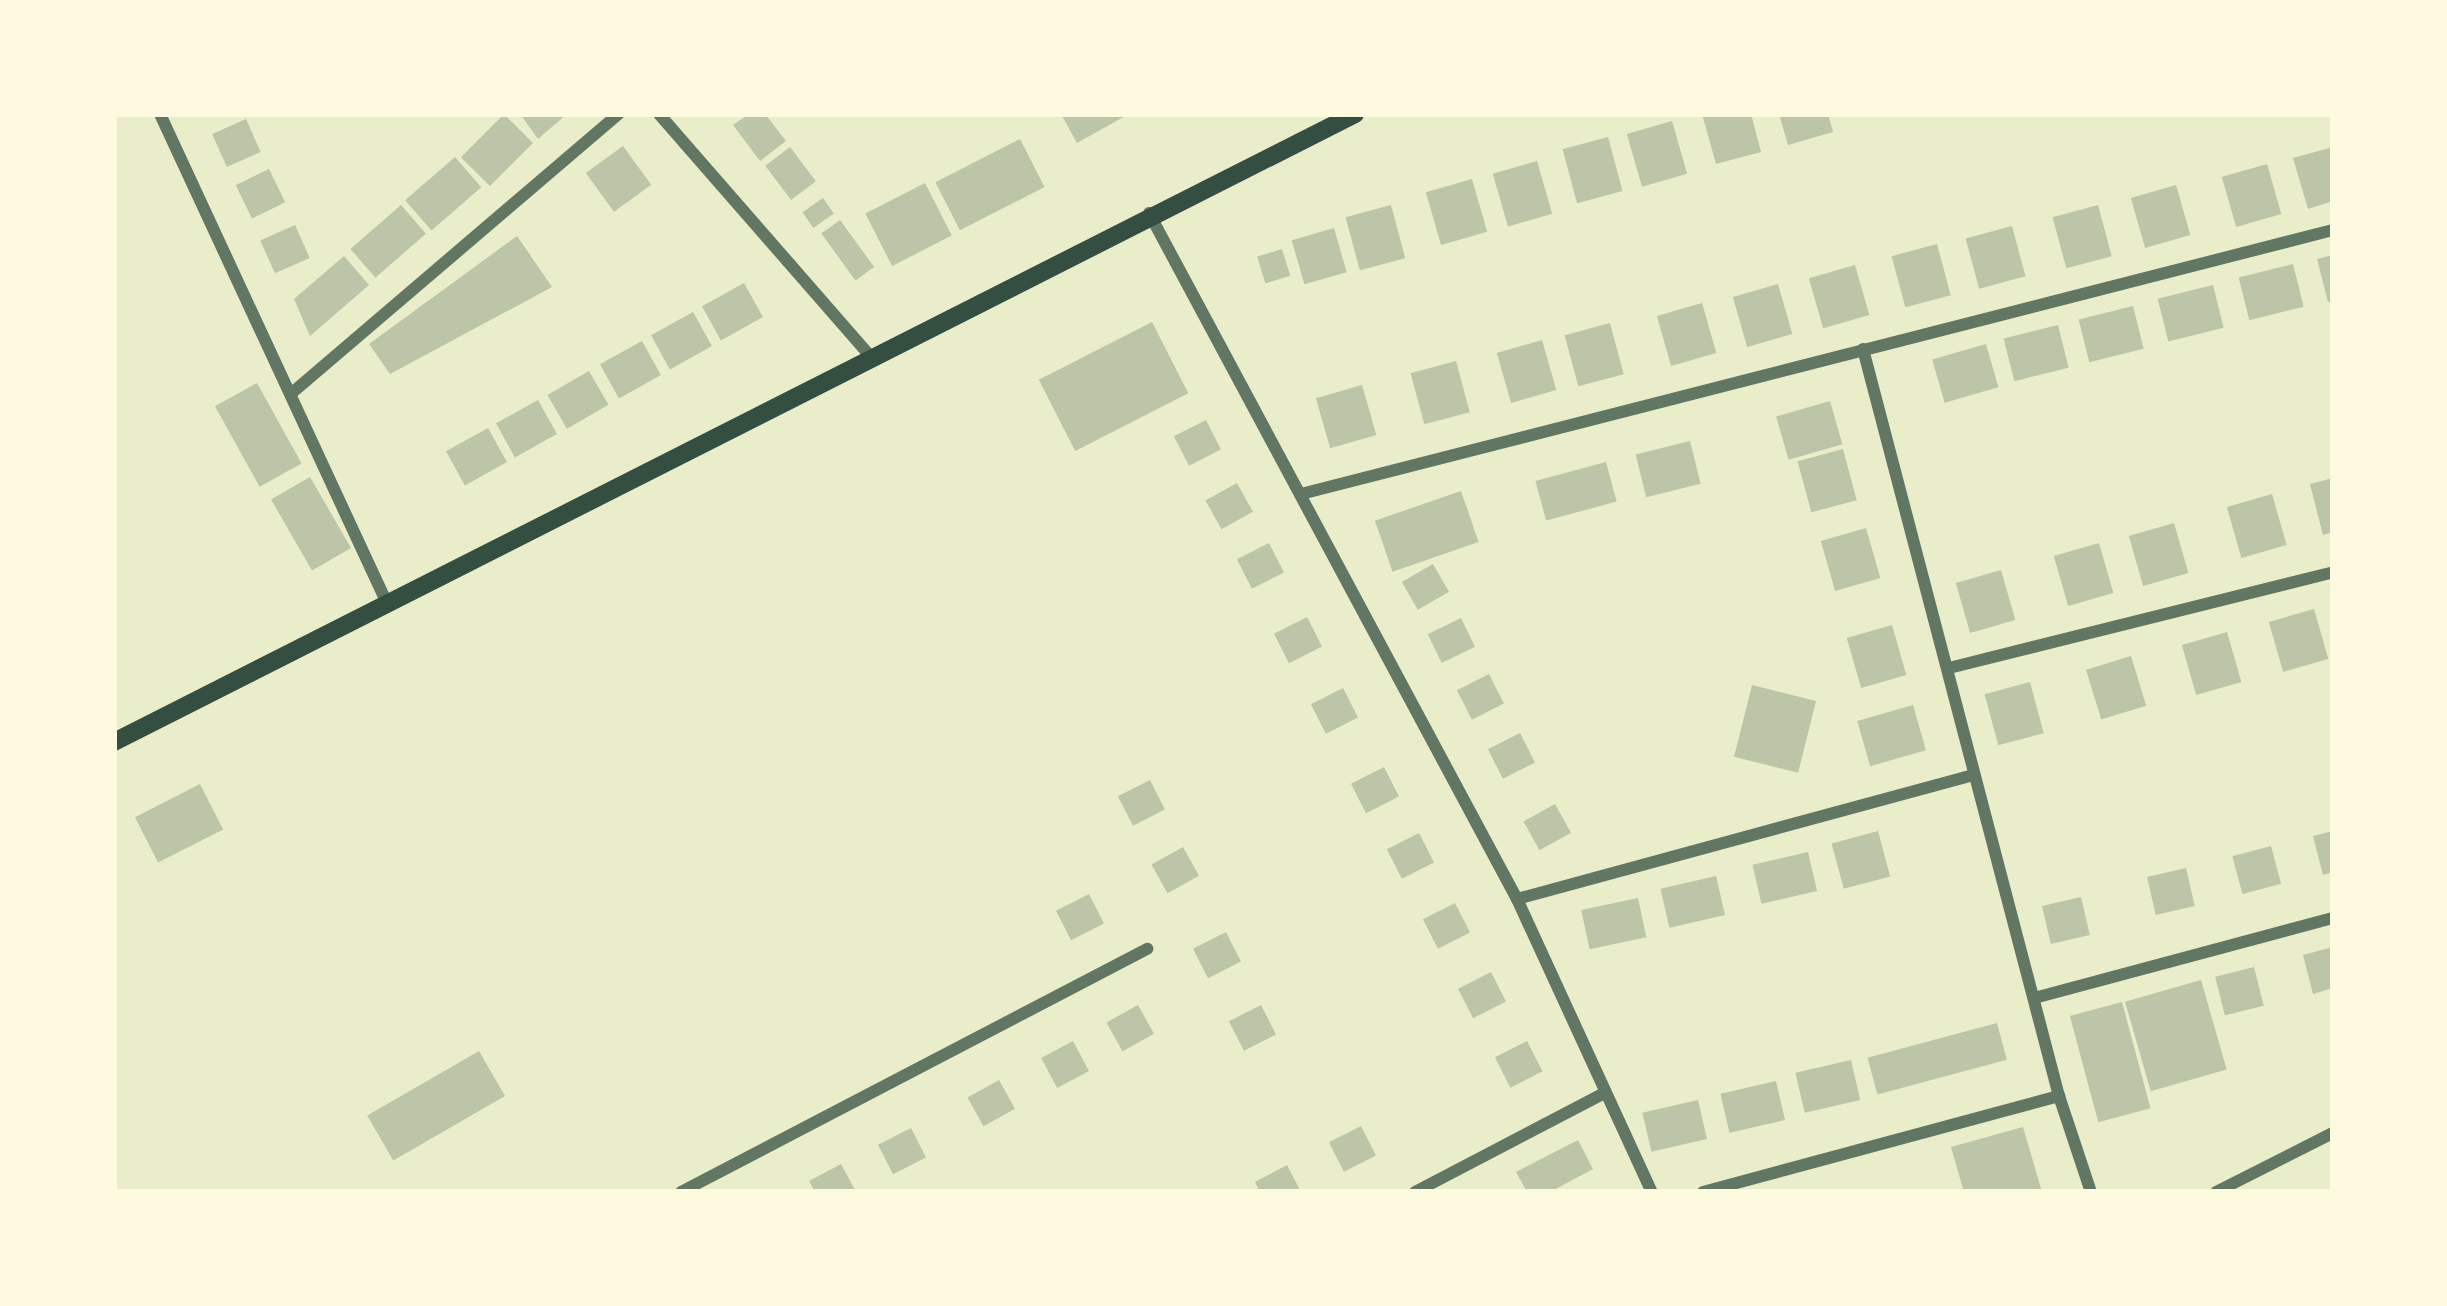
<!DOCTYPE html>
<style>
body{margin:0}
#map{position:relative;width:2447px;height:1306px;overflow:hidden;background:#e9edc9;font-family:Rubik,sans-serif}
div>[style]{position:absolute}
[style*='--x']{left:calc(var(--x)*1px);top:calc(var(--y)*1px);width:calc(var(--w)*1px);rotate:calc(var(--a)*1deg)}
.building>*{inset:0;background:#bcc5a7;transform-origin:0 0}
.minor>*{height:12px;margin:-6px;padding:0 6px;transform-origin:6px;border-radius:6px;background:#617663}
.primary>*{height:18px;margin:-9px;padding:0 9px;transform-origin:9px;border-radius:9px;background:#344e41}
span{translate:-50% -50%;white-space:nowrap;text-align:center;line-height:1.15;-webkit-text-stroke:9px #fefae0;paint-order:stroke}
.frame{position:absolute;inset:0;border:117px solid #fefae0;pointer-events:none}
</style>
<div id="map">
<div class="building">
<div style="left:504px;top:114px;width:41px;height:61px;rotate:45deg"></div>
<div style="clip-path:polygon(520px 114px,567px 114px,538px 139px)"></div>
<div style="clip-path:polygon(749px 114px,765px 114px,786px 141px,760px 161px,733px 125px)"></div>
<div style="clip-path:polygon(1061px 114px,1129px 114px,1077px 143px)"></div>
<div style="clip-path:polygon(1702px 114px,1751px 114px,1761px 152px,1716px 164px)"></div>
<div style="clip-path:polygon(1779px 114px,1828px 114px,1833px 132px,1788px 145px)"></div>
<div style="left:246px;top:119px;width:36px;height:37px;rotate:66deg"></div>
<div style="left:1672px;top:121px;width:55px;height:47px;rotate:74deg"></div>
<div style="left:1608px;top:137px;width:56px;height:47px;rotate:75deg"></div>
<div style="left:1020px;top:139px;width:54px;height:95px;rotate:63deg"></div>
<div style="left:623px;top:146px;width:48px;height:46px;rotate:54deg"></div>
<div style="left:790px;top:147px;width:43px;height:31px;rotate:53deg"></div>
<div style="clip-path:polygon(2333px 147px,2333px 201px,2308px 209px,2293px 158px)"></div>
<div style="left:455px;top:157px;width:40px;height:66px;rotate:49deg"></div>
<div style="left:1537px;top:161px;width:55px;height:46px;rotate:74deg"></div>
<div style="left:2267px;top:164px;width:52px;height:47px;rotate:74deg"></div>
<div style="left:269px;top:169px;width:37px;height:37px;rotate:64deg"></div>
<div style="left:1472px;top:179px;width:55px;height:48px;rotate:74deg"></div>
<div style="left:925px;top:183px;width:59px;height:67px;rotate:63deg"></div>
<div style="left:2176px;top:185px;width:52px;height:47px;rotate:74deg"></div>
<div style="left:823px;top:198px;width:19px;height:25px;rotate:55deg"></div>
<div style="left:401px;top:205px;width:38px;height:67px;rotate:49deg"></div>
<div style="left:1391px;top:205px;width:55px;height:47px;rotate:75deg"></div>
<div style="left:2098px;top:205px;width:53px;height:47px;rotate:75deg"></div>
<div style="left:840px;top:220px;width:58px;height:23px;rotate:54deg"></div>
<div style="left:295px;top:225px;width:36px;height:38px;rotate:66deg"></div>
<div style="left:2012px;top:226px;width:52px;height:48px;rotate:75deg"></div>
<div style="left:1334px;top:228px;width:46px;height:44px;rotate:74deg"></div>
<div style="clip-path:polygon(517px 236px,552px 287px,390px 374px,369px 344px)"></div>
<div style="left:1937px;top:244px;width:53px;height:47px;rotate:75deg"></div>
<div style="left:1282px;top:249px;width:28px;height:26px;rotate:73deg"></div>
<div style="clip-path:polygon(2333px 255px,2333px 301px,2328px 302px,2317px 259px)"></div>
<div style="clip-path:polygon(344px 256px,369px 285px,310px 336px,294px 299px)"></div>
<div style="left:2293px;top:264px;width:44px;height:56px;rotate:76deg"></div>
<div style="left:1855px;top:265px;width:52px;height:48px;rotate:74deg"></div>
<div style="left:744px;top:283px;width:39px;height:48px;rotate:61deg"></div>
<div style="left:1778px;top:284px;width:52px;height:47px;rotate:74deg"></div>
<div style="left:2213px;top:285px;width:44px;height:57px;rotate:76deg"></div>
<div style="left:1702px;top:303px;width:52px;height:47px;rotate:74deg"></div>
<div style="left:2133px;top:306px;width:44px;height:56px;rotate:76deg"></div>
<div style="left:693px;top:312px;width:39px;height:48px;rotate:61deg"></div>
<div style="left:1152px;top:322px;width:80px;height:127px;rotate:63deg"></div>
<div style="left:1610px;top:323px;width:53px;height:47px;rotate:75deg"></div>
<div style="left:2058px;top:325px;width:44px;height:56px;rotate:76deg"></div>
<div style="left:1542px;top:340px;width:52px;height:47px;rotate:74deg"></div>
<div style="left:642px;top:341px;width:39px;height:48px;rotate:61deg"></div>
<div style="left:1986px;top:344px;width:45px;height:56px;rotate:74deg"></div>
<div style="left:1456px;top:361px;width:53px;height:47px;rotate:75deg"></div>
<div style="left:589px;top:371px;width:39px;height:48px;rotate:60deg"></div>
<div style="left:257px;top:383px;width:92px;height:48px;rotate:61deg"></div>
<div style="left:1362px;top:385px;width:52px;height:48px;rotate:74deg"></div>
<div style="left:538px;top:400px;width:39px;height:48px;rotate:61deg"></div>
<div style="left:1830px;top:401px;width:45px;height:56px;rotate:74deg"></div>
<div style="left:1206px;top:420px;width:33px;height:36px;rotate:63deg"></div>
<div style="left:488px;top:428px;width:39px;height:48px;rotate:61deg"></div>
<div style="left:1690px;top:441px;width:44px;height:56px;rotate:76deg"></div>
<div style="left:1843px;top:449px;width:53px;height:47px;rotate:75deg"></div>
<div style="left:1606px;top:462px;width:41px;height:73px;rotate:75deg"></div>
<div style="left:310px;top:477px;width:82px;height:45px;rotate:60deg"></div>
<div style="clip-path:polygon(2333px 478px,2333px 532px,2323px 535px,2310px 484px)"></div>
<div style="left:1237px;top:483px;width:33px;height:36px;rotate:61deg"></div>
<div style="left:1461px;top:491px;width:54px;height:91px;rotate:71deg"></div>
<div style="left:2272px;top:494px;width:53px;height:47px;rotate:74deg"></div>
<div style="left:2174px;top:523px;width:52px;height:47px;rotate:74deg"></div>
<div style="left:1866px;top:528px;width:52px;height:47px;rotate:74deg"></div>
<div style="left:1269px;top:543px;width:33px;height:36px;rotate:63deg"></div>
<div style="left:2099px;top:543px;width:52px;height:47px;rotate:74deg"></div>
<div style="left:1433px;top:564px;width:32px;height:36px;rotate:60deg"></div>
<div style="left:2001px;top:570px;width:52px;height:47px;rotate:74deg"></div>
<div style="left:2314px;top:609px;width:52px;height:47px;rotate:74deg"></div>
<div style="left:1307px;top:617px;width:33px;height:37px;rotate:63deg"></div>
<div style="left:1461px;top:618px;width:32px;height:37px;rotate:64deg"></div>
<div style="left:1892px;top:625px;width:52px;height:47px;rotate:74deg"></div>
<div style="left:2227px;top:632px;width:52px;height:47px;rotate:74deg"></div>
<div style="left:2131px;top:656px;width:52px;height:47px;rotate:73deg"></div>
<div style="left:1489px;top:674px;width:33px;height:36px;rotate:63deg"></div>
<div style="left:2030px;top:682px;width:53px;height:47px;rotate:75deg"></div>
<div style="left:1752px;top:685px;width:66px;height:74px;rotate:14deg"></div>
<div style="left:1343px;top:688px;width:33px;height:36px;rotate:63deg"></div>
<div style="left:1913px;top:705px;width:47px;height:58px;rotate:74deg"></div>
<div style="left:1520px;top:733px;width:33px;height:36px;rotate:63deg"></div>
<div style="left:1384px;top:767px;width:33px;height:37px;rotate:63deg"></div>
<div style="left:1150px;top:780px;width:33px;height:36px;rotate:63deg"></div>
<div style="left:200px;top:784px;width:51px;height:73px;rotate:63deg"></div>
<div style="left:1555px;top:804px;width:33px;height:36px;rotate:61deg"></div>
<div style="left:1878px;top:831px;width:47px;height:48px;rotate:75deg"></div>
<div style="clip-path:polygon(2333px 831px,2333px 872px,2323px 875px,2313px 836px)"></div>
<div style="left:1419px;top:833px;width:33px;height:36px;rotate:63deg"></div>
<div style="left:2271px;top:846px;width:39px;height:40px;rotate:75deg"></div>
<div style="left:1183px;top:847px;width:33px;height:36px;rotate:61deg"></div>
<div style="left:1808px;top:852px;width:40px;height:57px;rotate:77deg"></div>
<div style="left:2186px;top:868px;width:39px;height:40px;rotate:77deg"></div>
<div style="left:1716px;top:876px;width:40px;height:57px;rotate:77deg"></div>
<div style="left:1089px;top:894px;width:33px;height:37px;rotate:63deg"></div>
<div style="left:2081px;top:897px;width:39px;height:40px;rotate:77deg"></div>
<div style="left:1638px;top:898px;width:40px;height:58px;rotate:78deg"></div>
<div style="left:1455px;top:903px;width:33px;height:36px;rotate:63deg"></div>
<div style="left:1226px;top:932px;width:33px;height:37px;rotate:63deg"></div>
<div style="clip-path:polygon(2333px 947px,2333px 988px,2313px 994px,2303px 955px)"></div>
<div style="left:2254px;top:967px;width:40px;height:40px;rotate:76deg"></div>
<div style="left:1491px;top:972px;width:33px;height:37px;rotate:63deg"></div>
<div style="left:2201px;top:980px;width:93px;height:79px;rotate:74deg"></div>
<div style="left:2122px;top:1002px;width:110px;height:54px;rotate:75deg"></div>
<div style="left:1138px;top:1005px;width:33px;height:36px;rotate:61deg"></div>
<div style="left:1261px;top:1005px;width:33px;height:36px;rotate:63deg"></div>
<div style="left:1997px;top:1023px;width:38px;height:134px;rotate:75deg"></div>
<div style="left:1073px;top:1041px;width:34px;height:36px;rotate:62deg"></div>
<div style="left:1527px;top:1041px;width:34px;height:36px;rotate:63deg"></div>
<div style="left:479px;top:1051px;width:52px;height:129px;rotate:60deg"></div>
<div style="left:1851px;top:1060px;width:41px;height:57px;rotate:77deg"></div>
<div style="left:999px;top:1080px;width:33px;height:36px;rotate:61deg"></div>
<div style="left:1776px;top:1081px;width:40px;height:57px;rotate:77deg"></div>
<div style="left:1698px;top:1100px;width:40px;height:57px;rotate:77deg"></div>
<div style="left:1361px;top:1126px;width:33px;height:36px;rotate:63deg"></div>
<div style="clip-path:polygon(2023px 1127px,2042px 1192px,1964px 1192px,1951px 1147px)"></div>
<div style="left:911px;top:1128px;width:33px;height:37px;rotate:63deg"></div>
<div style="clip-path:polygon(1578px 1140px,1593px 1169px,1550px 1192px,1527px 1192px,1516px 1172px)"></div>
<div style="clip-path:polygon(841px 1164px,856px 1192px,815px 1192px,809px 1181px)"></div>
<div style="clip-path:polygon(1287px 1165px,1301px 1192px,1260px 1192px,1255px 1182px)"></div>
</div>
<div class="minor">
<div style="--x:160;--y:114;--w:537;--a:65.11"></div>
<div style="--x:659;--y:114;--w:321;--a:48.9"></div>
<div style="--x:1149;--y:213;--w:778;--a:61.79"></div>
<div style="--x:1517;--y:899;--w:323;--a:65.3"></div>
<div style="--x:1863;--y:349;--w:772;--a:75.3"></div>
<div style="--x:2059;--y:1096;--w:101;--a:71.6"></div>
<div style="--x:293;--y:392;--w:428;--a:-40.5"></div>
<div style="--x:1301;--y:494;--w:1065;--a:-14.35"></div>
<div style="--x:1949;--y:668;--w:396;--a:-14"></div>
<div style="--x:1517;--y:899;--w:474;--a:-15.2"></div>
<div style="--x:2038;--y:997;--w:305;--a:-15"></div>
<div style="--x:681;--y:1192;--w:526;--a:-27.54"></div>
<div style="--x:1415;--y:1192;--w:213;--a:-27.6"></div>
<div style="--x:1703;--y:1192;--w:369;--a:-15.1"></div>
<div style="--x:2216;--y:1192;--w:131;--a:-26.8"></div>
</div>
<div class="primary">
<div style="--x:114;--y:742;--w:1391;--a:-26.84"></div>
</div>
<div class="frame"></div>
</div>
